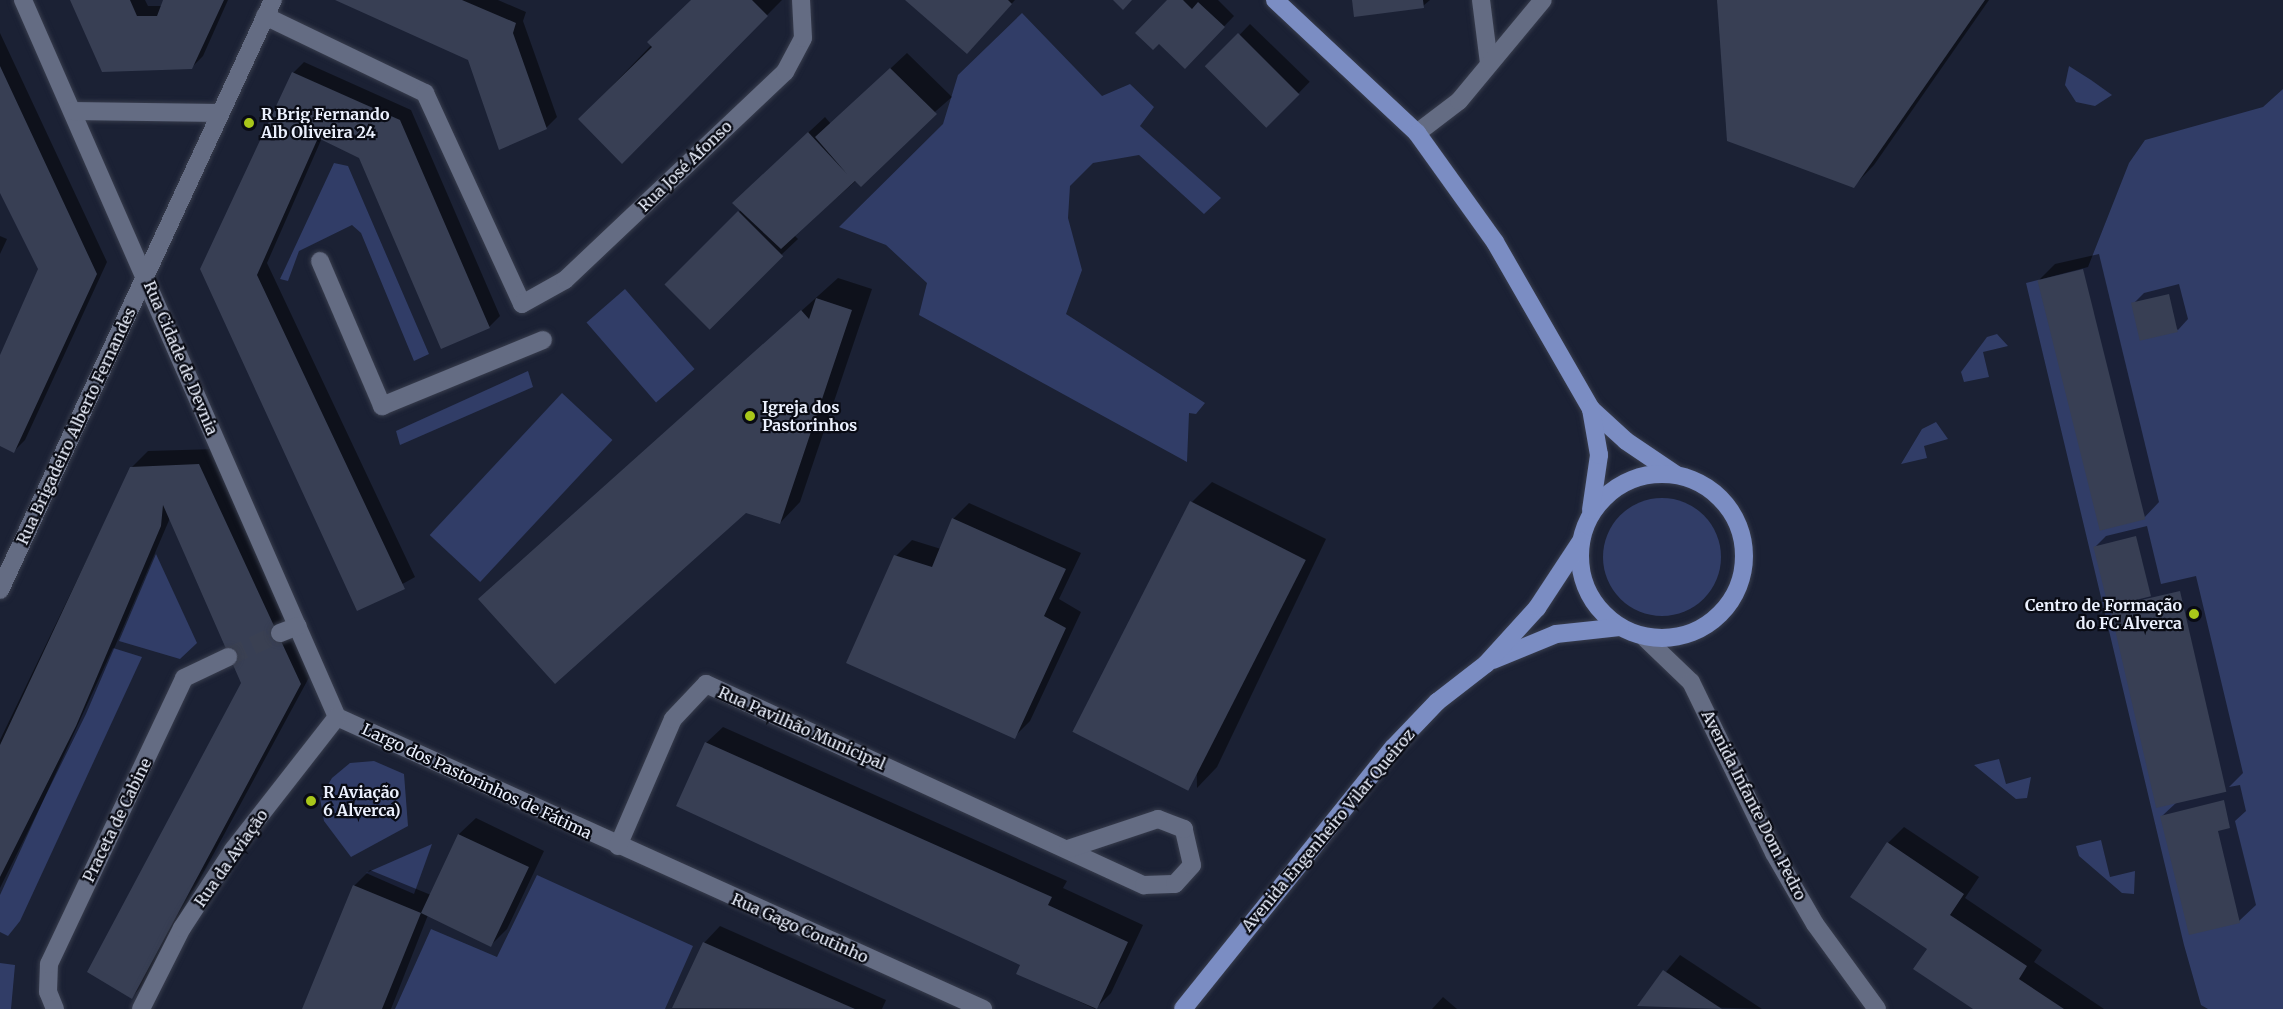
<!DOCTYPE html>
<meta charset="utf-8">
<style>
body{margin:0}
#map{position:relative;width:2283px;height:1009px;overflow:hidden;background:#1b2134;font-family:Merriweather,serif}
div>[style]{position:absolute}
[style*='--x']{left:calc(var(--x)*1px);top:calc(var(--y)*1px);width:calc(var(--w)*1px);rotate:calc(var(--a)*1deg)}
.green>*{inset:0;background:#313d67;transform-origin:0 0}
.round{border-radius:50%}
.shadow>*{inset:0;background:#0007;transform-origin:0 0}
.building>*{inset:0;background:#383f54;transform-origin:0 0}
.minor-tunnel>*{height:18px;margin-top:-9px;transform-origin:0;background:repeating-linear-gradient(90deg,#3a4052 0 18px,transparent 0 27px)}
.roads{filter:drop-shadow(0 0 2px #383d4d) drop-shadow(0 0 2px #383d4d)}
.minor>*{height:18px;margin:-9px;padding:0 9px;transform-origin:9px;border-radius:9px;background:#646c83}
.major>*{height:18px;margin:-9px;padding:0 9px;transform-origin:9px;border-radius:9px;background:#7b8dc3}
.major>.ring{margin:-9px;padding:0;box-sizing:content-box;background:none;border:18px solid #7b8dc3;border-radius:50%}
.dots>*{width:16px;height:16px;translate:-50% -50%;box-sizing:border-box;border:3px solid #090b14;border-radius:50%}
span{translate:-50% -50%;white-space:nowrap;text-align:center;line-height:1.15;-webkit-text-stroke:4.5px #090b14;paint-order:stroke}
.poi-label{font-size:16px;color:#ebf0fd;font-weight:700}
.left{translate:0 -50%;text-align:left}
.right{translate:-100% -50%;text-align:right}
.street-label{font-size:16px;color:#ebf0fd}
</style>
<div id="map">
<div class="green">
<div style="clip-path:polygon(1022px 13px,1102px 96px,1130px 84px,1154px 107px,1140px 126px,1221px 198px,1204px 214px,1139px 155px,1093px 163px,1070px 186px,1068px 218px,1082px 270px,1066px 314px,1205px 403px,1196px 414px,1189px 413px,1187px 462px,919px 315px,927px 283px,886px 245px,839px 227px,943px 124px,958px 75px)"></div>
<div style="clip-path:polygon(2069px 66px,2091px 80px,2112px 95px,2095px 106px,2076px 102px,2065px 85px)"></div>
<div style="clip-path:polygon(2283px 89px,2283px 1009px,2208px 1009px,2201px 1005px,2184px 945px,2026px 283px,2088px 267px,2129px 163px,2145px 140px,2263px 107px)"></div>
<div style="clip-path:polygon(334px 163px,348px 166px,429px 354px,414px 361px,361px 233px,352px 225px,299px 251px,288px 281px,280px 279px)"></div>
<div style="left:625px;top:289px;width:106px;height:51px;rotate:49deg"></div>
<div style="clip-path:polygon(1997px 334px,2008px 346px,1983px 352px,1989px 377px,1964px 382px,1961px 372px,1987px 337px)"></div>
<div style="clip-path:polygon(528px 371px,533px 387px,400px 445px,396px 431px)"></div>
<div style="left:562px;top:393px;width:69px;height:194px;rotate:43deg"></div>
<div style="clip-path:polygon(1936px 422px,1948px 439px,1924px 446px,1927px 458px,1901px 464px,1922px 429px)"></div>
<div class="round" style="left:1603px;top:498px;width:118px;height:118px"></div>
<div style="clip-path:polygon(156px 554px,197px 643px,180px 659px,119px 641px)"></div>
<div style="clip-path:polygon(113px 648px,142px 657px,20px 921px,8px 936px,0 932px,0 895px)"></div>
<div style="clip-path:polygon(1999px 759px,2006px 784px,2031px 777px,2027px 798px,2016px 799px,1974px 765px)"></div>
<div style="clip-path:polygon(374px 761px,404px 774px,408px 826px,351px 857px,324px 821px,320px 798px,332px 778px,350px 763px)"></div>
<div style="clip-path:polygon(2101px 840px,2110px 877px,2135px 871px,2134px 894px,2122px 893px,2079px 856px,2076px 846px)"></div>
<div style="clip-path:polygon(432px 844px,414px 894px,366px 873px)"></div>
<div style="clip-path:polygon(537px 875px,693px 946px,665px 1009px,395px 1009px,431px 929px,497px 957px)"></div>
<div style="clip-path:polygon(0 963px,15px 965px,11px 1009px,0 1009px)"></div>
</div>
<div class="shadow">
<div style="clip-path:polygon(71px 0,145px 0,148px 6px,163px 6px,166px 0,228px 0,203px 56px,191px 68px)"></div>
<div style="clip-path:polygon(339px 0,498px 0,526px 12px,523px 21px,557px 117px,546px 128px,469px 59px)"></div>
<div style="clip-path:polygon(695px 0,782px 0,622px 162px,580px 119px)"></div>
<div style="clip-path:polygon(907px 0,1015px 0,967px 52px)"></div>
<div style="clip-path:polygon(1169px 0,1218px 0,1234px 16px,1185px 67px)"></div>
<div style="clip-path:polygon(1354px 0,1430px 0,1423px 6px)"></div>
<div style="clip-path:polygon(1718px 0,1989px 0,1874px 165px,1854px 186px)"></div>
<div style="left:1250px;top:24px;width:83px;height:61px;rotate:44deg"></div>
<div style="clip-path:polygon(0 33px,107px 262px,25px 440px,14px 451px,0 445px,0 357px,39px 269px,0 187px)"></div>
<div style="clip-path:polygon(907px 53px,952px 97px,794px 235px,798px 239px,707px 325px,667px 284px,741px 210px,750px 187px,825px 117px,831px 124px)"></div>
<div style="clip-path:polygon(304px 62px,411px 110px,500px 316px,489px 327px,360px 157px,322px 138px,267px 263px,415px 577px,358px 609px,202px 269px,293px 73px)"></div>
<div style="clip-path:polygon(0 236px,7px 239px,0 254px)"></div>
<div style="clip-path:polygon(2099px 254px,2159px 502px,2143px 519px,2039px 280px,2055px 264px)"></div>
<div style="clip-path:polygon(838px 278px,872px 289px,800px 502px,780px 523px,746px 511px,480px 599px)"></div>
<div style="clip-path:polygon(2179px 284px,2188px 319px,2178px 330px,2133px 304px,2144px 293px)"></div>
<div style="clip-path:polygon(216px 449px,241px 504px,236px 509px,312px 672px,142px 986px,132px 997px,243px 683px,170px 518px,86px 714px,0 888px,0 740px,131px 468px,148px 451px)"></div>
<div style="clip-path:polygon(1212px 482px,1326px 539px,1217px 767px,1197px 788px,1192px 502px)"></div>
<div style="clip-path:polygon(969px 503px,1081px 553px,1059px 599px,1081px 612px,1030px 721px,1014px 737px,896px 556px,912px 540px,941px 549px,953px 519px)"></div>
<div style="clip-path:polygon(2147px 526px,2161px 584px,2196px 576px,2243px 773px,2229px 787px,2240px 785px,2246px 811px,2235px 821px,2256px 905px,2239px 921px,2162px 816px,2177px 802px,2112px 608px,2118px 602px,2095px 547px,2106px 536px)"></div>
<div style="clip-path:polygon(723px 727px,1067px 881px,1063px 888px,1143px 925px,1111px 993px,1095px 1009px,1018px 973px,1022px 964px,706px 743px)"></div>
<div style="clip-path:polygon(476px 818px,544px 851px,507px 929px,491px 945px,428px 915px,391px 1009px,303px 1009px,354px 886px,370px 870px,431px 895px,459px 834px)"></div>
<div style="clip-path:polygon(1904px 827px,1979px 877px,1965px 898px,2042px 950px,2034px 962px,2104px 1009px,1976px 1009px,1929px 948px,1888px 843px)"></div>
<div style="clip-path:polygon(720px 926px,886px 1000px,882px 1009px,674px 1008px,704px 943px)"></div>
<div style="clip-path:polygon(1680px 955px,1762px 1009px,1639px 1005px)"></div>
<div style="clip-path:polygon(1443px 997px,1457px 1009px,1432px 1009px)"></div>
</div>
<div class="building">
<div style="clip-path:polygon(70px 0,130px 0,137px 16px,157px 16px,163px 0,224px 0,192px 69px,102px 72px)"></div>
<div style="clip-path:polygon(335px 0,462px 0,516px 23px,513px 33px,547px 129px,499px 150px,468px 60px)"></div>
<div style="clip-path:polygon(691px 0,752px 0,768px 16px,622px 164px,578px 119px,652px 47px,647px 42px)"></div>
<div style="clip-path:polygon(905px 0,1008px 0,1012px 4px,967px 54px)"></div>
<div style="clip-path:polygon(1113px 0,1132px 0,1123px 10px)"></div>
<div style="clip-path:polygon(1167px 0,1183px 0,1192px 9px,1198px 2px,1225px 27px,1185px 69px,1159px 44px,1153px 50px,1135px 33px)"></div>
<div style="clip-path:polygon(1352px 0,1423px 0,1424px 8px,1354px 17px)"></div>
<div style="clip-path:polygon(1717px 0,1985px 0,1854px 188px,1727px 141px)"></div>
<div style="left:1238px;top:33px;width:87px;height:47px;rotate:45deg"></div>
<div style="clip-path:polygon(0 66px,97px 274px,14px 453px,0 446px,0 355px,38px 269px,0 193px)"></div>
<div style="clip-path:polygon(890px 68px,937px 114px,861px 187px,855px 181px,781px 249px,732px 203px,808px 132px,847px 174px,815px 137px)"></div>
<div style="clip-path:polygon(292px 72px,400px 120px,490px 328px,441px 349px,359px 158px,318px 138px,257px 275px,405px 589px,357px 611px,200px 269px)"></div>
<div style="left:738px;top:211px;width:64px;height:104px;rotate:45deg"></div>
<div style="left:2083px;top:269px;width:258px;height:47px;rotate:76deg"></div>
<div style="left:2169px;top:294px;width:39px;height:39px;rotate:77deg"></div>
<div style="clip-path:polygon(816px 298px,852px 310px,780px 524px,746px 513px,555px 684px,478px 599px,801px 310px,809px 319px)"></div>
<div style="clip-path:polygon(199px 464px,301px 684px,132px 999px,87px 972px,241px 683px,163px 505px,161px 526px,76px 726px,0 877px,0 745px,130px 467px)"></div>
<div style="left:1190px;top:501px;width:130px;height:259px;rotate:27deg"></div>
<div style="clip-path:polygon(952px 518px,1066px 569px,1044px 616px,1066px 628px,1015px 739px,846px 663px,894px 555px,932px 567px)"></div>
<div style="left:2136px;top:536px;width:62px;height:44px;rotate:76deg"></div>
<div style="left:2180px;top:591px;width:206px;height:72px;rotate:77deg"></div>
<div style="clip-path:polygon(705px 742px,1052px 897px,1048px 905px,1128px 942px,1097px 1009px,1016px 974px,1020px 965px,676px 806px)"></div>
<div style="clip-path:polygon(2224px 800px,2230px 828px,2218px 831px,2240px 923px,2189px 935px,2160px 816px)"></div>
<div style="clip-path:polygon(458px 834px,529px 867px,491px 947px,421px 913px,382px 1009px,302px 1009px,353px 885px,421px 913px)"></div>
<div style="clip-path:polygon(1887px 842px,1964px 894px,1950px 915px,2027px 966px,2019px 979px,2064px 1009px,1973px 1009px,1913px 969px,1927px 949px,1850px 897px)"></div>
<div style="clip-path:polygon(703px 942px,791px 981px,855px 1009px,672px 1008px)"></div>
<div style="clip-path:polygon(1663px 970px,1722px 1009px,1637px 1006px)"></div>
</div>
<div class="minor-tunnel">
<div style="--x:228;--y:657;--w:57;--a:-24.8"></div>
</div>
<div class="roads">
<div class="minor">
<div style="--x:23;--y:0;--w:783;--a:66.35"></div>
<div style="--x:1481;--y:0;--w:64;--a:82.8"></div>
<div style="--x:265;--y:16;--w:178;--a:25.7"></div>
<div style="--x:425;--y:93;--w:232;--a:65.3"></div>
<div style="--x:522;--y:304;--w:49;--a:-29.2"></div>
<div style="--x:565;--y:280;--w:303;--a:-43.4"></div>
<div style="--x:785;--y:72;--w:38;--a:-62"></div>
<div style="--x:803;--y:38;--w:38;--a:-93"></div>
<div style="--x:72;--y:111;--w:148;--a:0.8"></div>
<div style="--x:1417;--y:133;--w:53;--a:-37.3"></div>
<div style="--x:1459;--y:101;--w:131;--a:-50.3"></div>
<div style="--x:320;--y:261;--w:158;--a:66.8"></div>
<div style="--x:382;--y:406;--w:174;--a:-22.3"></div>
<div style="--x:0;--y:590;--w:650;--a:-65.17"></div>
<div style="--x:280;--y:633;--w:19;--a:-21"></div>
<div style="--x:1644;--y:637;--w:65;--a:43.8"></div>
<div style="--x:1691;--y:682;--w:190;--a:64.1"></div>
<div style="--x:1774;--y:853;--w:82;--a:60"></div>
<div style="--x:1815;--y:924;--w:105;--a:53.9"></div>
<div style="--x:337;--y:717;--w:709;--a:24.32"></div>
<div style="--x:618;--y:846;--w:138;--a:-66.6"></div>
<div style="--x:673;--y:719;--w:48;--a:-46.7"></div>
<div style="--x:706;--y:684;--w:482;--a:24.7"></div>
<div style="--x:1144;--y:885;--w:31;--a:-2"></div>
<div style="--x:1175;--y:884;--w:25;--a:-48"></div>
<div style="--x:1192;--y:865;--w:37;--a:-103"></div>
<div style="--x:1184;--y:829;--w:28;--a:-159"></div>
<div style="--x:1158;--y:819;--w:95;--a:161.6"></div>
<div style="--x:55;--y:1009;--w:18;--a:-112"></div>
<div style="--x:48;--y:992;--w:28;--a:-88"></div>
<div style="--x:49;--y:964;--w:316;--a:-64.7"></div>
<div style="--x:184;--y:678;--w:49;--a:-25.5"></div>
<div style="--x:141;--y:1009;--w:91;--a:-63.2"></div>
<div style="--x:182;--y:928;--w:93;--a:-56.8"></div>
<div style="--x:233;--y:850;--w:169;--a:-52"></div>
</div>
<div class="major">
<div style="--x:1275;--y:0;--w:195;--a:43.1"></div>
<div style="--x:1417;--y:133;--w:134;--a:54.4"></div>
<div style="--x:1495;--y:242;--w:193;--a:60.1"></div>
<div style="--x:1591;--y:409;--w:47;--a:42.4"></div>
<div style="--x:1626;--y:441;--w:59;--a:34"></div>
<div class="ring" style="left:1580px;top:474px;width:146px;height:146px"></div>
<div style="--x:1591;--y:510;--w:56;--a:-81.7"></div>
<div style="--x:1599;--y:455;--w:47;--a:-99.9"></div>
<div style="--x:1493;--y:660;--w:68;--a:-22.4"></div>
<div style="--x:1556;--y:634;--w:64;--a:-6.2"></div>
<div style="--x:1183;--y:1009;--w:335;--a:-51.2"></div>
<div style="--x:1393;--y:748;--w:64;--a:-46.3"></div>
<div style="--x:1437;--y:702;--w:62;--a:-37.8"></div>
<div style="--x:1486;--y:664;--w:76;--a:-47.7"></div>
<div style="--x:1537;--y:608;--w:80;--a:-56.7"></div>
</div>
</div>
<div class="dots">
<div style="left:249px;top:123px;background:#a9c71a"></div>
<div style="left:750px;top:416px;background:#a9c71a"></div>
<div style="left:2194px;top:614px;background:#a9c71a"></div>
<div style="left:311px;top:801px;background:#a9c71a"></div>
</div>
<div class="poi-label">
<span class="left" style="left:261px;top:123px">R Brig Fernando<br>Alb Oliveira 24</span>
<span class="left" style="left:762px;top:416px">Igreja dos<br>Pastorinhos</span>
<span class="right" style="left:2182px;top:614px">Centro de Formação<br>do FC Alverca</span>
<span class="left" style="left:323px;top:801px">R Aviação<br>6 Alverca)</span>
</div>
<div class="street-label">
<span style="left:685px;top:166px;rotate:-44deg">Rua José Afonso</span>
<span style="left:181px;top:358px;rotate:67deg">Rua Cidade de Devnia</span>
<span style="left:76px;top:426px;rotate:-65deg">Rua Brigadeiro Alberto Fernandes</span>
<span style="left:802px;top:728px;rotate:24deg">Rua Pavilhão Municipal</span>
<span style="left:477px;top:781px;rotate:25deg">Largo dos Pastorinhos de Fátima</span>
<span style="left:1754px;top:805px;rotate:63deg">Avenida Infante Dom Pedro</span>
<span style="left:117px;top:820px;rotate:-64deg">Praceta de Cabine</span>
<span style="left:1328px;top:830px;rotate:-50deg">Avenida Engenheiro Vilar Queiroz</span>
<span style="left:231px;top:858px;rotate:-55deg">Rua da Aviação</span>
<span style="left:800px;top:928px;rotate:24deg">Rua Gago Coutinho</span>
</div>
</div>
